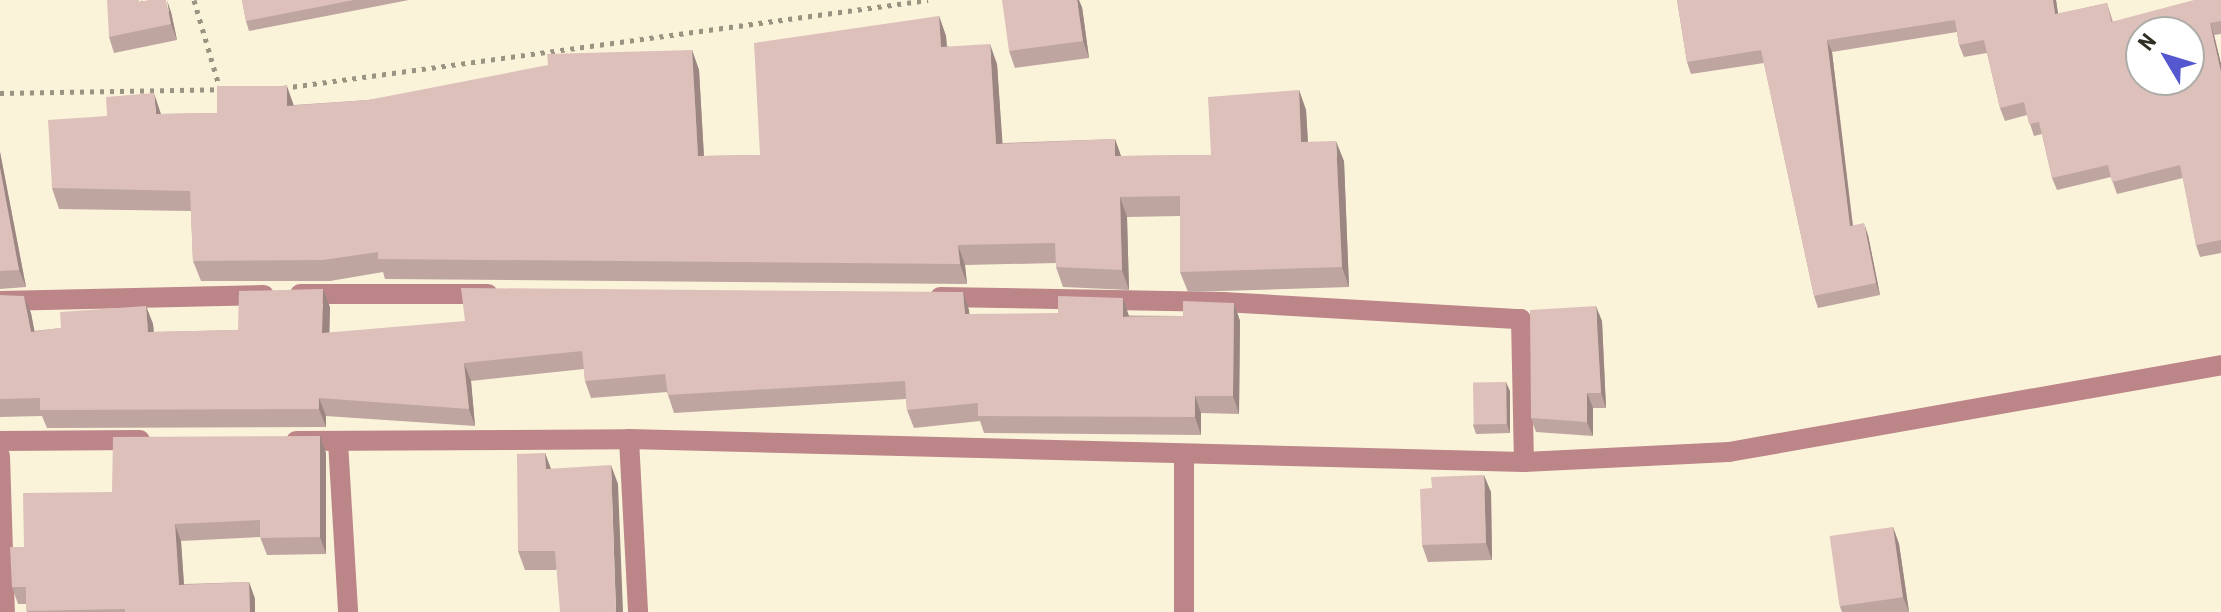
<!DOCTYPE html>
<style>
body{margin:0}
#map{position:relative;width:2221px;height:612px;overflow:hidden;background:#faf3da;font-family:"Roboto Condensed",sans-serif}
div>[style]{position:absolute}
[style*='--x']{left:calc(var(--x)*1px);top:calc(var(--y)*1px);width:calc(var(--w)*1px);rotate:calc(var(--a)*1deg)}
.path>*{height:5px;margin-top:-2.5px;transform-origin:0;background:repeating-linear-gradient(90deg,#999482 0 4px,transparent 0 10px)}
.minor>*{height:20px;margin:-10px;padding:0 10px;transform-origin:10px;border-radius:10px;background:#bc8588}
.wall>*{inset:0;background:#bea5a0}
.shaded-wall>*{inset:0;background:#9b8682}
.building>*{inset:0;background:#ddc0ba;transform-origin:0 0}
span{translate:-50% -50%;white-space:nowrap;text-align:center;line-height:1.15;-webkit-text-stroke:6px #fff;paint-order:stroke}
.north{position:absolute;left:2125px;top:16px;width:80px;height:80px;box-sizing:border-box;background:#fff;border:2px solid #adaca8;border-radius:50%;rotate:308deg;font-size:22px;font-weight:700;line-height:32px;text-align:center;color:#312f25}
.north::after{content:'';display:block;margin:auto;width:28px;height:36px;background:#5557ce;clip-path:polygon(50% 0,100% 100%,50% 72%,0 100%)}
</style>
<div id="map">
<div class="path">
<div style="--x:194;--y:0;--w:93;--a:73.7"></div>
<div style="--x:283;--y:88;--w:651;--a:-7.77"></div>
<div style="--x:0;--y:93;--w:221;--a:-1"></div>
</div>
<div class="minor">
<div style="--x:300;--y:294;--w:188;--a:0"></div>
<div style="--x:940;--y:297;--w:283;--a:1"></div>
<div style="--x:1223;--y:302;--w:298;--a:3.3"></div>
<div style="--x:1521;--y:319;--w:143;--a:88.8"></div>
<div style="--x:0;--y:301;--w:264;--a:-1.3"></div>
<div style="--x:629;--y:439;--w:173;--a:87"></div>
<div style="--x:0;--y:441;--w:140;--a:-0.4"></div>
<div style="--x:296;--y:441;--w:333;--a:-0.3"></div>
<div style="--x:629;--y:439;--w:895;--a:1.47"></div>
<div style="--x:1524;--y:462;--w:205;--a:-2.8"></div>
<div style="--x:1729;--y:452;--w:500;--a:-10"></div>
<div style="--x:338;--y:442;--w:170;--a:86.6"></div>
<div style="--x:0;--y:456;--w:156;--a:88.2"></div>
<div style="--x:1184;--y:456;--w:156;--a:90"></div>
</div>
<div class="wall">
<div style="clip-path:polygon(142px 0,142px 1px,171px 12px,177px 40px,114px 53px,109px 37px)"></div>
<div style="clip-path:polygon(242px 0,409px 0,249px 31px,246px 21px)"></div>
<div style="clip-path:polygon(1677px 0,2056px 0,2058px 14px,2107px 3px,2113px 22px,2221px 0,2221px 34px,2214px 35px,2221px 64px,2221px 253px,2200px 257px,2196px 245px,2183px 178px,2117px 194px,2111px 177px,2057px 190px,2052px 178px,2042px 134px,2034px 136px,2027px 115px,2005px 121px,2000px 108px,1987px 53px,1964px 57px,1959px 45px,1957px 32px,1832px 52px,1853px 225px,1868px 235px,1880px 295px,1818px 308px,1814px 296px,1764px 63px,1691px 74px,1687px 62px)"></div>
<div style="clip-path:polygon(1082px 7px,1089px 58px,1015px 68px,1009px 51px)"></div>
<div style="clip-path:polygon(939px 16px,946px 36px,947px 46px,997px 64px,1002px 143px,1115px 139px,1121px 156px,1211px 155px,1299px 90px,1306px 110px,1308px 142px,1344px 161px,1349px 287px,1188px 292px,1180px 272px,1180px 216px,1127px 217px,1129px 290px,1063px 287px,1056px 267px,1056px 263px,965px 265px,967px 284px,385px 279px,383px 272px,330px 281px,201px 281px,193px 261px,191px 211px,59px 209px,52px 188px,161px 114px,217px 113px,294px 105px,368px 100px,692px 50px,699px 70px,704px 156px,760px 155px)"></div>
<div style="clip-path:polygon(0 152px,26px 287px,0 289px)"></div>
<div style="clip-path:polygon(963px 292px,969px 314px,1183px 316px,1234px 303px,1240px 321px,1239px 414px,1201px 413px,1201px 435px,984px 433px,980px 421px,914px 428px,907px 410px,906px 399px,674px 413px,667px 392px,591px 398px,585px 381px,584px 369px,471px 381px,475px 426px,326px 416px,326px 427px,47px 428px,42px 416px,0 417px,0 295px,31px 313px,34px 331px,61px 328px,146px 306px,153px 324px,154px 332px,238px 330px,330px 307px,329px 333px)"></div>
<div style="clip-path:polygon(1602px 321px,1606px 408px,1593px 408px,1593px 436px,1536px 432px,1531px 418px)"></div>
<div style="clip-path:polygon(1510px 391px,1510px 433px,1476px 434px,1473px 425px)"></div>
<div style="clip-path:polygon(326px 453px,326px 554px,267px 555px,260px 537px,181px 541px,184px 584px,249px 582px,255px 599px,255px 612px,27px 612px,26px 604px,18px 604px,12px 587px,24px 547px,112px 492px)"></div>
<div style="clip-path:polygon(545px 453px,551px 469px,618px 484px,556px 570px,525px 570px,518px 551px)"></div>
<div style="clip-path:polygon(1432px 488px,1491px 492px,1492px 560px,1428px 562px,1422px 545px)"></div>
<div style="clip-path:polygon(1893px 527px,1899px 544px,1909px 612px,1842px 612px,1840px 607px)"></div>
</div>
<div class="shaded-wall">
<div style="clip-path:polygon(167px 0,171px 12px,177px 40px,171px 24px)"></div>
<div style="clip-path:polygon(1077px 0,1079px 0,1082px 7px,1089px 58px,1083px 41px)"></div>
<div style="clip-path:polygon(2053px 0,2056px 0,2060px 27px,2055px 14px)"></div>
<div style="clip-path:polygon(939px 16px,946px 36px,948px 67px,941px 47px)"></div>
<div style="clip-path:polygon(2210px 23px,2214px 35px,2221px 64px,2221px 72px)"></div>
<div style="clip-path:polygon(1827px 40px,1832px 52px,1854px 238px,1850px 226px)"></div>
<div style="clip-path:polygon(990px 44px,997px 64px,1004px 164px,996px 144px)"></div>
<div style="clip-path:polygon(692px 50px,699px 70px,705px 176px,698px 156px)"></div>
<div style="clip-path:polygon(287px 86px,294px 106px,287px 106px)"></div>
<div style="clip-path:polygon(1299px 90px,1306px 110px,1309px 162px,1301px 142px)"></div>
<div style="clip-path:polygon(154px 93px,161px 114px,163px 135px,156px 114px)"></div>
<div style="clip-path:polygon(1115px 139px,1122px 159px,1115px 156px)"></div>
<div style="clip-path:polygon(1336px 141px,1344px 161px,1349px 287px,1342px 267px)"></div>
<div style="clip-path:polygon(0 152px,26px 287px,19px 270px,0 168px)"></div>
<div style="clip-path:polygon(1120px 197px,1127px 217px,1129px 290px,1122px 270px)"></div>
<div style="clip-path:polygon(1864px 223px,1868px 235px,1880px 295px,1876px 283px)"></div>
<div style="clip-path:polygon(958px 245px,965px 265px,967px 284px,960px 264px)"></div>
<div style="clip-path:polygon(323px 289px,330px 307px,329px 351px,322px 333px)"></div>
<div style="clip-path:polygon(963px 292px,969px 310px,971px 331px,965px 314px)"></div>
<div style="clip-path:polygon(24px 296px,31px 313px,38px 349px,31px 332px)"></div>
<div style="clip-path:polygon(1123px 298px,1129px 316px,1123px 317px)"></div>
<div style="clip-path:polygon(1234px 303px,1240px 321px,1239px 414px,1233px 396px)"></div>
<div style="clip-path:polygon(146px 306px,153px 324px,155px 350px,148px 332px)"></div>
<div style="clip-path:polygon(1596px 306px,1602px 321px,1606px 408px,1601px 393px)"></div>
<div style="clip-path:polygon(464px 363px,471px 381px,475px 426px,469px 409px)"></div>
<div style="clip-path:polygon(1506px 382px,1510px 391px,1510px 433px,1507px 424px)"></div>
<div style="clip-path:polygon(1587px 393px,1593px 408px,1593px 436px,1587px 422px)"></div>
<div style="clip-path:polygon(1195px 396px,1201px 413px,1201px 435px,1195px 417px)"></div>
<div style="clip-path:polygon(319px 398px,326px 416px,326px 427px,319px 409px)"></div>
<div style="clip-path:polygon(320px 436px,326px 453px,326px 554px,320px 537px)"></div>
<div style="clip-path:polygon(545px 453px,552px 472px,546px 469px)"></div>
<div style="clip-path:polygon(611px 465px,618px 484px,623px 612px,616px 612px)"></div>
<div style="clip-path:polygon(1484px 475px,1491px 492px,1492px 560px,1486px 543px)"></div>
<div style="clip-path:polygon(175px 524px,181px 541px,185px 601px,179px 585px)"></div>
<div style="clip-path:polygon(1893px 527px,1899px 544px,1909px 612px,1903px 597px)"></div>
<div style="clip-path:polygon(249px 582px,255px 599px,255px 612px,250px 612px)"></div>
</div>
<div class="building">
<div style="clip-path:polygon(107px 0,139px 0,139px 2px,149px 0,166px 0,171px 24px,109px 37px)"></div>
<div style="clip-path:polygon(242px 0,354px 0,246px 21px)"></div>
<div style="clip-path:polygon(1002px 0,1077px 0,1083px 41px,1009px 51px)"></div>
<div style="clip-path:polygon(evenodd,1677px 0,2053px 0,2055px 14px,2107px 3px,2111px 22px,2194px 0,2221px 0,2221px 21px,2210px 23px,2221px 72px,2221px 240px,2196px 245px,2180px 165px,2112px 182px,2108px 165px,2052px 178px,2039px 122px,2029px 124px,2024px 102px,2000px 108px,1984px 40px,1959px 45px,1955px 20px,1827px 40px,1850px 226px,1864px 223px,1876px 283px,1814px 296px,1761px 50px,1687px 62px,1677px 0,2141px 32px,2189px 32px,2189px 80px,2141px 80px,2141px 32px)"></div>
<div style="clip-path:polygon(939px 16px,941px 47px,990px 44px,996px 144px,1115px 139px,1115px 156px,1211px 155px,1208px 97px,1299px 90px,1301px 142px,1336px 141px,1342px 267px,1180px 272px,1180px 196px,1120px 197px,1122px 270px,1056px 267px,1055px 243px,958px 245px,960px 264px,378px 259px,378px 252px,323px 260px,193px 261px,190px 191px,52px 188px,48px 120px,107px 116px,106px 97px,154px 93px,156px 114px,217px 113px,217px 86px,287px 86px,287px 106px,368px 100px,548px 65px,547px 54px,692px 50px,698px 156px,760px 155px,754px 43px)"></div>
<div style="clip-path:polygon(0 168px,19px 270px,0 271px)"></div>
<div style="clip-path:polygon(461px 288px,963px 292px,965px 314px,1058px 313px,1058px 296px,1123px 298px,1123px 317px,1183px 316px,1183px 301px,1234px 303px,1233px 396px,1195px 396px,1195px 417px,978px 416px,978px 403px,907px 410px,905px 381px,668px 395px,665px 374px,585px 381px,582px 351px,464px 363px,469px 409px,319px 398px,319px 409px,40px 410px,40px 398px,0 399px,0 295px,24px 296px,31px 332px,61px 328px,60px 312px,146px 306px,148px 332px,238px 330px,239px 291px,323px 289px,322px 333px,465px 321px)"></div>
<div style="clip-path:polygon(1596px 306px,1601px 393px,1587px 393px,1587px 422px,1531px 418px,1530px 310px)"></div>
<div style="left:1506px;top:382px;width:42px;height:33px;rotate:89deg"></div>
<div style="clip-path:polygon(320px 436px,320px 537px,260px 538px,260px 520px,175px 524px,179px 585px,249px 582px,250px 612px,125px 612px,125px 609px,26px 611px,26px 587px,12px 587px,10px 547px,24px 547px,23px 493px,112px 492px,113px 437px)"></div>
<div style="clip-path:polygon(545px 453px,546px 469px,611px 465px,616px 612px,560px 612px,555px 551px,518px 551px,517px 454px)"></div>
<div style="clip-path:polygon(1484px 475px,1486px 543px,1422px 545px,1420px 489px,1432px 488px,1431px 477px)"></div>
<div style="left:1893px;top:527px;width:71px;height:64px;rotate:82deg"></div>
</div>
<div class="north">N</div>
</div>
